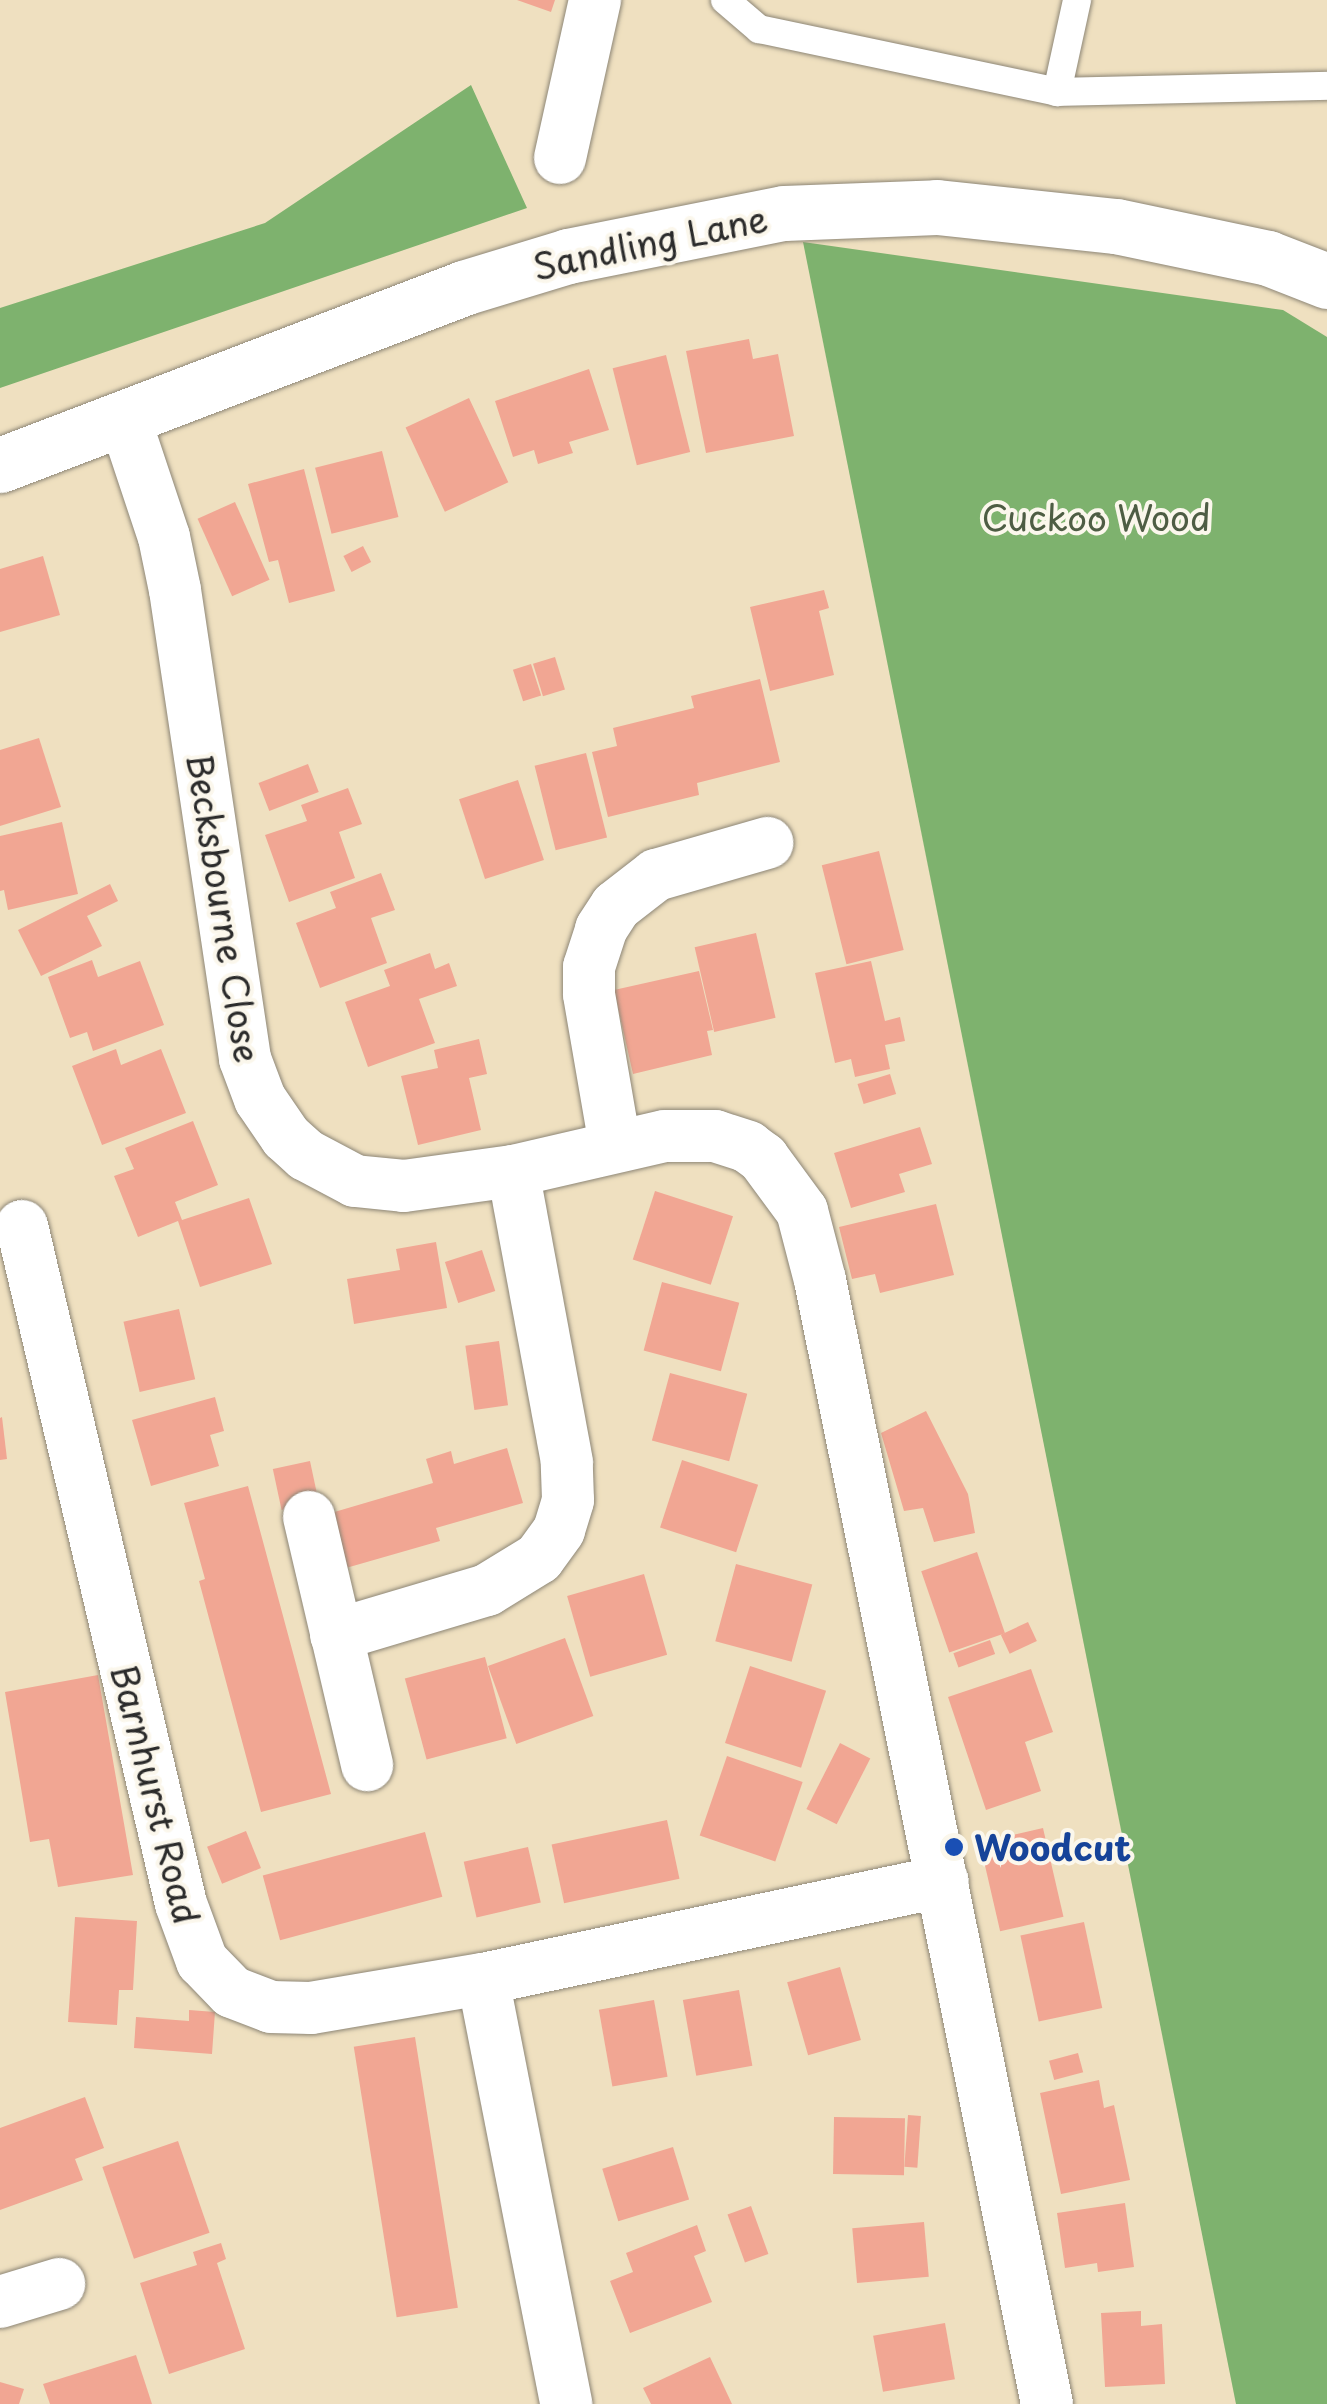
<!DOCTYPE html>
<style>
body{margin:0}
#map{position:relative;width:1327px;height:2404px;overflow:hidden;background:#efe0c0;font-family:"Playpen Sans",sans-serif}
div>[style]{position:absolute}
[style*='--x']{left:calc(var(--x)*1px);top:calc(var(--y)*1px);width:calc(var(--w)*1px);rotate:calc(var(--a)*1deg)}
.forest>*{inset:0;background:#7eb26e}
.building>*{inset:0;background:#f1a693;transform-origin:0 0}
.roads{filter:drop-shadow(0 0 2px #8d8676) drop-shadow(0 0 2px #8d8676)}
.service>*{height:28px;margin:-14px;padding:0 14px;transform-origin:14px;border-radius:14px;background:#fff}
.minor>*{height:52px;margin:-26px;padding:0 26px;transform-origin:26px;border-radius:26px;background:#fff}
.tertiary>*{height:55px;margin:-27.5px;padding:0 27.5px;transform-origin:27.5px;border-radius:27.5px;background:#fff}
.dots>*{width:28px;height:28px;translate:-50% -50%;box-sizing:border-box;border:5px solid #fbf7ec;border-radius:50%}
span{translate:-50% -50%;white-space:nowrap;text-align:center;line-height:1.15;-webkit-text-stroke:8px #fbf7ec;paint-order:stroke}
.street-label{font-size:35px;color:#2b2b2b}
.park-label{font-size:35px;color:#4e5d44}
.transit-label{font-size:35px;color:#164399;font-weight:700}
.left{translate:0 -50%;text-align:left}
</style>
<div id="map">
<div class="forest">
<div style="clip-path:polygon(471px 85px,527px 208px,0 388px,0 308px,265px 223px)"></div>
<div style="clip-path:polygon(803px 242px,1283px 310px,1327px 337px,1327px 2404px,1236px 2404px)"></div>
</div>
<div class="building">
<div style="clip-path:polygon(517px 0,555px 0,551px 12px)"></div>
<div style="clip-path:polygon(749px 339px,753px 359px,778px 354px,794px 436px,706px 453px,686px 351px)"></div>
<div style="left:666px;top:355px;width:100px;height:55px;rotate:76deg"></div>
<div style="clip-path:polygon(589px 369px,609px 430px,569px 442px,573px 453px,538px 464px,534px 450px,513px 457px,495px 401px)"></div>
<div style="left:469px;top:398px;width:93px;height:70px;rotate:65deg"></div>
<div style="left:382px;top:451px;width:68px;height:69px;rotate:76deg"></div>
<div style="clip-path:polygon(304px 469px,335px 591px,289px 603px,278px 560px,269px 562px,248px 484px)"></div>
<div style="left:235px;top:502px;width:85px;height:41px;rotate:66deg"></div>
<div style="left:363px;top:546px;width:18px;height:22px;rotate:63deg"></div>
<div style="clip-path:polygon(43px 556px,60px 615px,0 632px,0 569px)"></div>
<div style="clip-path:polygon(824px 590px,829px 608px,819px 611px,834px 675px,770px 691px,750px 607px)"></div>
<div style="left:555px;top:657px;width:34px;height:23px;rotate:73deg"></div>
<div style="left:531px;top:664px;width:33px;height:19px;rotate:72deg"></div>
<div style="clip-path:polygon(760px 679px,780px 762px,697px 783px,699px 795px,608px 817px,592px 752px,617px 746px,613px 728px,694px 708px,691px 696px)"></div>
<div style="clip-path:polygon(39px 738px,61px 807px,0 826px,0 750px)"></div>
<div style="left:586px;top:753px;width:87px;height:53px;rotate:76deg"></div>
<div style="left:308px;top:764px;width:30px;height:53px;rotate:69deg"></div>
<div style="left:518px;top:780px;width:84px;height:62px;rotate:72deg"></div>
<div style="clip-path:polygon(348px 788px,362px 824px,339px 832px,355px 878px,289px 902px,265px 835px,307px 821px,301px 805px)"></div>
<div style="clip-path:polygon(62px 822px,78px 894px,8px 910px,4px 890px,0 891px,0 836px)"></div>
<div style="left:879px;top:851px;width:102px;height:59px;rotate:76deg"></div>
<div style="clip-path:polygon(381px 873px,395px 910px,371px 918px,387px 963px,320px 988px,296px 923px,336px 908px,330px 892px)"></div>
<div style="clip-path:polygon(110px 884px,118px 901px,87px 916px,102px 946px,41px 976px,18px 930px)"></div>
<div style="left:756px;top:933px;width:87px;height:63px;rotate:77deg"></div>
<div style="clip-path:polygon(430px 953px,435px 969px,449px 963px,457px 986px,419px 999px,435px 1043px,368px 1067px,345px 1002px,390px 986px,384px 970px)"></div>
<div style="clip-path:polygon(92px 960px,98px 977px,140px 961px,164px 1025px,93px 1051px,87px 1032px,70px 1038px,48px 977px)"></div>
<div style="clip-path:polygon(871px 961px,885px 1021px,900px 1017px,905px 1041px,885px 1045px,890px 1069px,855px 1077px,851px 1059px,835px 1063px,815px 973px)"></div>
<div style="clip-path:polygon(699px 971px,713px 1030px,707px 1031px,712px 1055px,633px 1074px,614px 990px)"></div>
<div style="clip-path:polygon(479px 1039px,487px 1074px,469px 1078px,481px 1130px,418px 1145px,401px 1076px,438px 1068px,434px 1050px)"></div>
<div style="clip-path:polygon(116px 1049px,121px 1065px,161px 1049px,186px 1113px,102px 1145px,72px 1066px)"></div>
<div style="left:890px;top:1074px;width:21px;height:34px;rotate:73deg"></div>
<div style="clip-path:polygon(193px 1121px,218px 1185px,175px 1202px,182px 1220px,249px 1198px,272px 1264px,200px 1287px,178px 1221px,138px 1237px,114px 1176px,134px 1169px,125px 1148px)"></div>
<div style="clip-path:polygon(920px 1127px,932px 1164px,899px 1174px,905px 1192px,851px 1208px,834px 1153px)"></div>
<div style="left:655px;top:1191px;width:82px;height:72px;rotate:18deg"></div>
<div style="clip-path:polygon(936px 1204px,954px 1275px,880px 1293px,875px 1274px,852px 1279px,839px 1227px)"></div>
<div style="clip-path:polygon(436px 1242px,447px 1308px,354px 1324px,347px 1279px,400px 1270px,396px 1249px)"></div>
<div style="left:482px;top:1250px;width:43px;height:39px;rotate:72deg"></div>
<div style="left:662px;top:1282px;width:80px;height:71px;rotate:15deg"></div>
<div style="left:179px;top:1309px;width:72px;height:57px;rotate:77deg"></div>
<div style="left:499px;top:1341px;width:65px;height:34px;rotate:82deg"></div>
<div style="left:670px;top:1373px;width:80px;height:70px;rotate:15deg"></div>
<div style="clip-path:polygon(215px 1397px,224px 1431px,210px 1435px,219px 1466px,151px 1486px,132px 1420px)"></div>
<div style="clip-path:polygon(926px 1411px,968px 1494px,975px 1533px,934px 1542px,923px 1508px,904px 1511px,881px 1433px)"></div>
<div style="clip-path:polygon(2px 1417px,7px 1459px,0 1460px,0 1418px)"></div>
<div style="clip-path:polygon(507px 1448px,523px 1503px,436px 1528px,440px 1541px,346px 1568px,331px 1513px,433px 1483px,426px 1459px,451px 1451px,454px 1464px)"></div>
<div style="left:682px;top:1460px;width:80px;height:71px;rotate:18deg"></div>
<div style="left:310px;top:1461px;width:42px;height:38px;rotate:78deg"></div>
<div style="clip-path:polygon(248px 1486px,331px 1794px,261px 1812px,199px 1581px,205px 1579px,184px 1503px)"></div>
<div style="left:977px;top:1552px;width:86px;height:59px;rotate:71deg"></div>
<div style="left:736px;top:1564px;width:79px;height:80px;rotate:15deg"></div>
<div style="left:644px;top:1574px;width:84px;height:80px;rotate:74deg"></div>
<div style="left:1028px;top:1622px;width:21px;height:30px;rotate:65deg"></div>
<div style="left:565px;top:1638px;width:83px;height:82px;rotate:70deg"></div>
<div style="left:990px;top:1640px;width:15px;height:39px;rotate:70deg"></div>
<div style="left:485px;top:1657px;width:84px;height:83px;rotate:75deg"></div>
<div style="left:750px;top:1666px;width:80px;height:81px;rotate:18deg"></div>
<div style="clip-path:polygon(1031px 1669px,1053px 1732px,1025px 1742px,1041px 1791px,986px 1810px,948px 1697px)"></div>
<div style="clip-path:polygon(98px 1675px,133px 1875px,58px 1887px,49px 1839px,30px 1842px,5px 1692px)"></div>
<div style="left:840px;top:1743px;width:34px;height:74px;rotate:27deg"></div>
<div style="left:727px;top:1756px;width:80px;height:84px;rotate:19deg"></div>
<div style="left:667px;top:1820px;width:60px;height:118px;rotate:78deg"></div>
<div style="left:1043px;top:1828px;width:91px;height:65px;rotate:77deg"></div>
<div style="left:246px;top:1831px;width:40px;height:42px;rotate:68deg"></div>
<div style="left:425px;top:1832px;width:67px;height:168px;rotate:75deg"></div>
<div style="left:528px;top:1847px;width:57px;height:66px;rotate:77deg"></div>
<div style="clip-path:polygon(75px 1917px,137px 1921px,133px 1990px,119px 1990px,117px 2025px,68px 2022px)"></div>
<div style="left:1084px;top:1922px;width:88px;height:65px;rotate:78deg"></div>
<div style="left:840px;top:1967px;width:76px;height:55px;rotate:74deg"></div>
<div style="left:739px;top:1990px;width:77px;height:57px;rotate:80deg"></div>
<div style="left:654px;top:2000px;width:78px;height:56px;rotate:80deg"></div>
<div style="clip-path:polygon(189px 2010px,215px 2012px,212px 2054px,134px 2048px,136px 2017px,189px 2021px)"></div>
<div style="left:415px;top:2037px;width:274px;height:62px;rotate:81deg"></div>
<div style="left:1078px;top:2053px;width:20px;height:30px;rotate:75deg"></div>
<div style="clip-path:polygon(1099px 2080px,1104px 2108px,1114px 2105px,1130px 2180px,1061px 2194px,1040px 2093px)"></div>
<div style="clip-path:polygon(85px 2097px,104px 2148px,75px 2159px,83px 2180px,0 2210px,0 2128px)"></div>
<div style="left:908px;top:2115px;width:13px;height:52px;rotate:4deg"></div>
<div style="left:834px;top:2117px;width:71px;height:57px;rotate:1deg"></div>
<div style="left:178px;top:2141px;width:97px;height:80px;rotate:71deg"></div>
<div style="left:673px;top:2147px;width:55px;height:74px;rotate:73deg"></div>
<div style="clip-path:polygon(1125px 2203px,1134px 2267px,1098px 2272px,1097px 2263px,1065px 2268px,1057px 2213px)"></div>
<div style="left:751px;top:2206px;width:51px;height:25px;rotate:70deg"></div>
<div style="left:924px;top:2222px;width:55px;height:72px;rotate:85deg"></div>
<div style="clip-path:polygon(697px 2225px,706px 2251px,694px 2256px,712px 2302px,630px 2333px,610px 2281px,633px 2272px,626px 2253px)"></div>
<div style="clip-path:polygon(221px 2243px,226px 2259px,217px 2263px,245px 2349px,169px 2374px,140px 2283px,197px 2265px,193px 2252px)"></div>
<div style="clip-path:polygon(1141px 2311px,1141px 2326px,1162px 2324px,1165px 2384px,1105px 2387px,1101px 2313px)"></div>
<div style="left:945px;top:2323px;width:57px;height:73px;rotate:80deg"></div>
<div style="clip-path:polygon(136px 2355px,152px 2404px,50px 2404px,43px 2384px)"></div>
<div style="clip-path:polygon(710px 2357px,732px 2404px,651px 2404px,643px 2388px)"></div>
<div style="clip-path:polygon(0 2382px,24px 2389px,19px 2404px,0 2404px)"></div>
</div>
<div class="roads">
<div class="service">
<div style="--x:725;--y:0;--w:45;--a:40.5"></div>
<div style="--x:759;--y:29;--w:305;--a:11.9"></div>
<div style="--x:1057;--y:92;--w:270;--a:-1.3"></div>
<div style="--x:1057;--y:92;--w:94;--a:-77.7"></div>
</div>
<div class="minor">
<div style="--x:560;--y:158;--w:162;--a:-77.5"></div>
<div style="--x:124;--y:417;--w:126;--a:71.6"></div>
<div style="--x:164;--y:537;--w:54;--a:78.3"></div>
<div style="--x:175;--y:590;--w:474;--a:81.5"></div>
<div style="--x:245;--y:1059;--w:43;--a:69.4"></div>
<div style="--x:260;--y:1099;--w:46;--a:55.6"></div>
<div style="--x:286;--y:1137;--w:27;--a:42"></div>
<div style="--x:306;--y:1155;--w:55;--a:28"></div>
<div style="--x:355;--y:1181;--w:49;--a:5.8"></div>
<div style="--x:404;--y:1186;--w:110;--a:-7.8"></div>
<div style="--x:513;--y:1171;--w:156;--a:-13"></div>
<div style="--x:665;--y:1136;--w:50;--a:0"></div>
<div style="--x:715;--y:1136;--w:35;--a:18"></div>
<div style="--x:748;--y:1147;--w:19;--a:36"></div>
<div style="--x:763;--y:1158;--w:66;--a:53.7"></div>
<div style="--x:802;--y:1211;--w:71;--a:75.4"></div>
<div style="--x:820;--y:1280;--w:1147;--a:78.58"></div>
<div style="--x:615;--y:1145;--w:153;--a:-99.8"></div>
<div style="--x:589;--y:994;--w:27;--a:-90"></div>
<div style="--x:589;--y:967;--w:40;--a:-72"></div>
<div style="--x:601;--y:929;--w:27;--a:-57"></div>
<div style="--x:616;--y:906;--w:51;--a:-37.8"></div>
<div style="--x:656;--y:875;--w:116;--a:-16.1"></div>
<div style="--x:22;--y:1226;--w:696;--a:76.8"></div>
<div style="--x:181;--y:1904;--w:61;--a:69.8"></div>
<div style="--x:202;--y:1961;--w:43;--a:45.9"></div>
<div style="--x:232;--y:1992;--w:42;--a:21"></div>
<div style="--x:271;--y:2007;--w:40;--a:1.4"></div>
<div style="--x:311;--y:2008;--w:174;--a:-9.6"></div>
<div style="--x:483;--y:1979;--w:470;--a:-12"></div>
<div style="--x:309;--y:1517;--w:255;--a:76.8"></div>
<div style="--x:336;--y:1635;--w:158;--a:-16.6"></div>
<div style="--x:487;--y:1590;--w:61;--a:-31.6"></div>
<div style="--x:539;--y:1558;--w:34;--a:-54"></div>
<div style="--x:559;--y:1530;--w:31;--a:-73"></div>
<div style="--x:568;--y:1500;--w:38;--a:-92"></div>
<div style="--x:567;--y:1462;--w:296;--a:-100.5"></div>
<div style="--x:483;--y:1979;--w:433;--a:78.9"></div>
<div style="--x:0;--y:2302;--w:62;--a:-17"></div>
</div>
<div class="tertiary">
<div style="--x:0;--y:465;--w:496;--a:-20.9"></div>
<div style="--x:463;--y:288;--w:110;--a:-16.9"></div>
<div style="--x:568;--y:256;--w:220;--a:-11.3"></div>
<div style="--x:784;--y:213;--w:153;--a:-2.2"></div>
<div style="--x:937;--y:207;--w:180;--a:6.1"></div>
<div style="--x:1116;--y:226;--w:155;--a:11.9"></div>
<div style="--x:1268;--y:258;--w:63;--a:21.3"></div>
</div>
</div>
<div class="dots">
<div style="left:954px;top:1847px;background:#1a4fb4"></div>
</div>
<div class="street-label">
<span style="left:650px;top:242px;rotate:-12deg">Sandling Lane</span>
<span style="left:224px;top:908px;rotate:81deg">Becksbourne Close</span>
<span style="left:156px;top:1794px;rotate:76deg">Barnhurst Road</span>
</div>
<div class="park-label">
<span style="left:1096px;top:517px">Cuckoo Wood</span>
</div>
<div class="transit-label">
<span class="left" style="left:974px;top:1847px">Woodcut</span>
</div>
</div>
